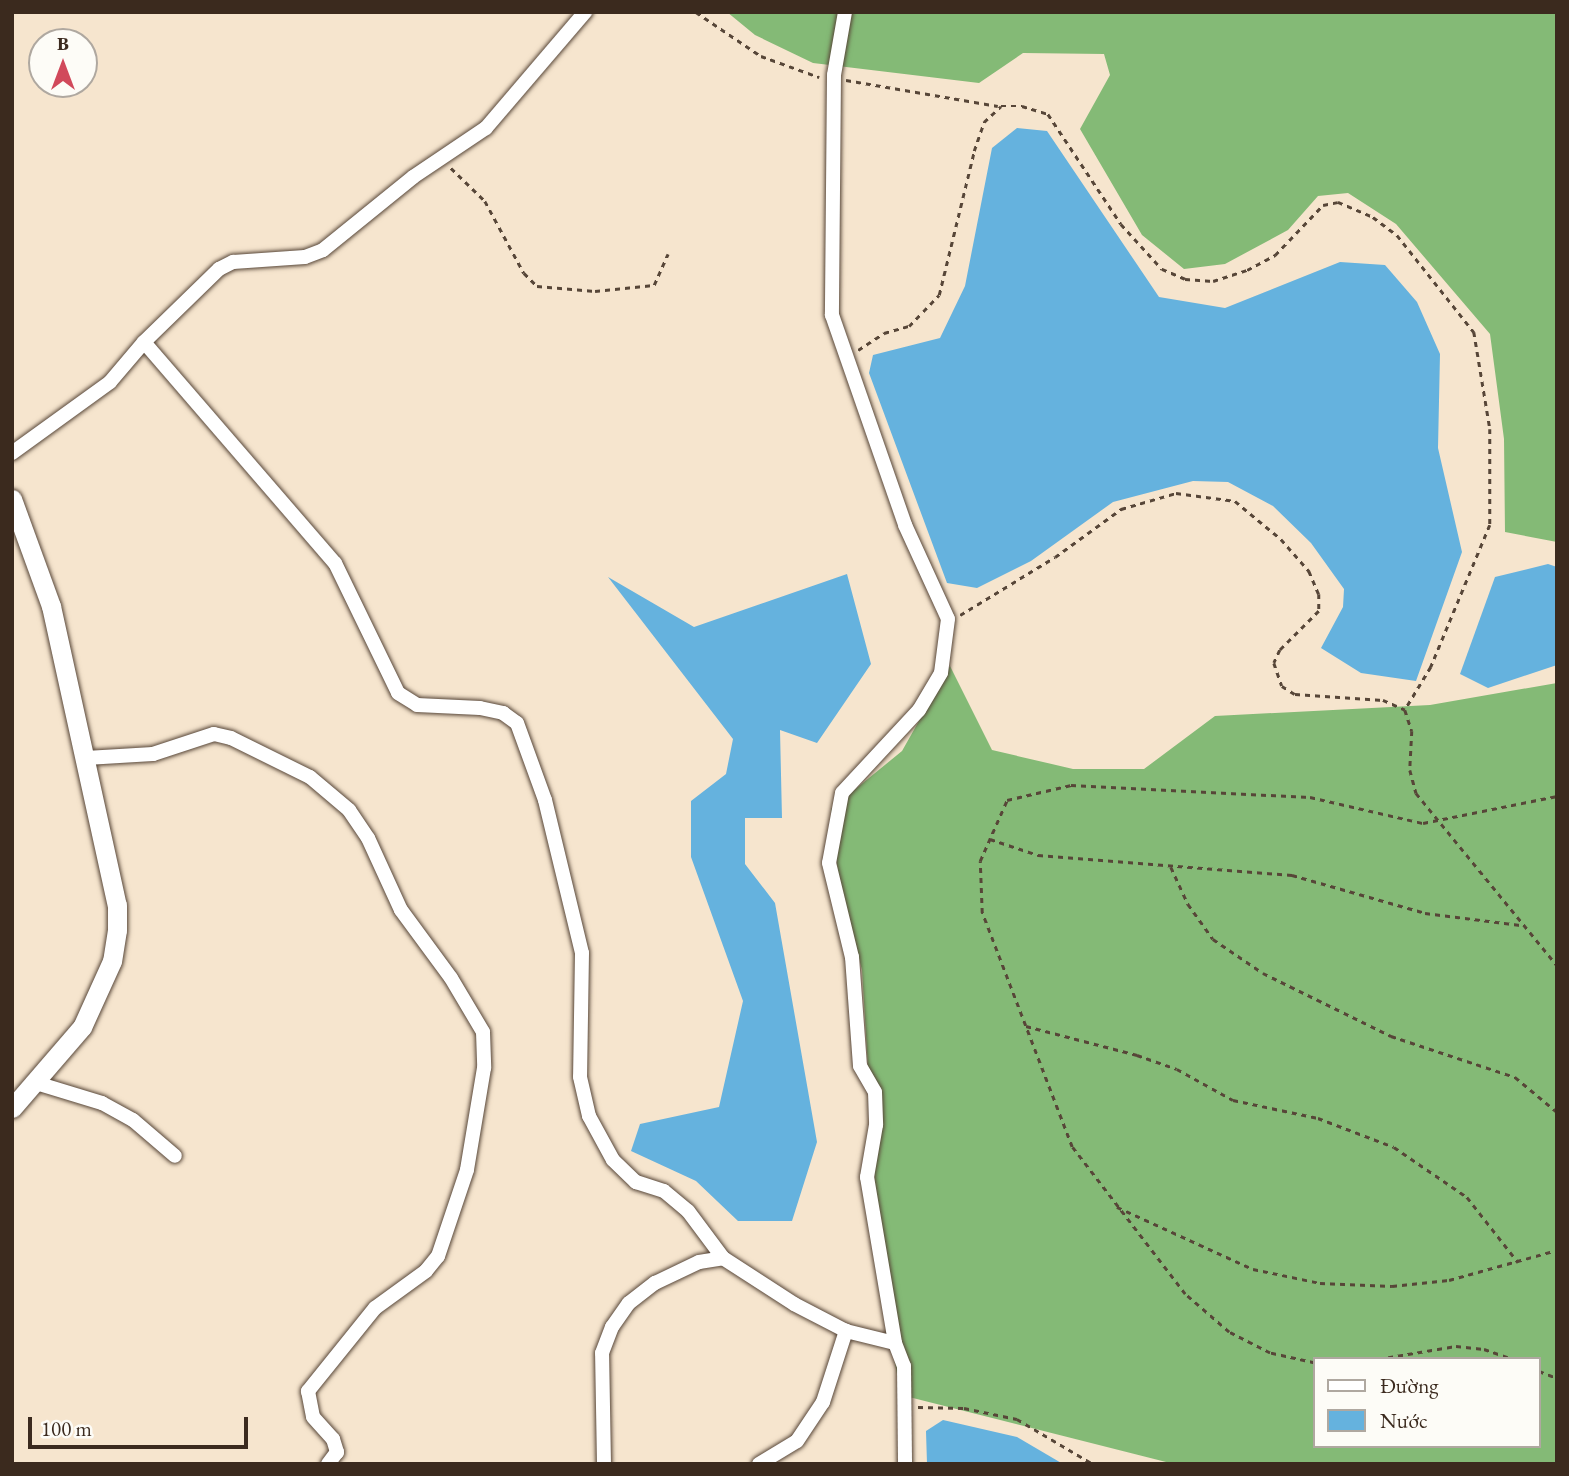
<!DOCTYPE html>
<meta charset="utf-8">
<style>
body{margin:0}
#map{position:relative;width:1569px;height:1476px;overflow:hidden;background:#f6e5ce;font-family:"EB Garamond",serif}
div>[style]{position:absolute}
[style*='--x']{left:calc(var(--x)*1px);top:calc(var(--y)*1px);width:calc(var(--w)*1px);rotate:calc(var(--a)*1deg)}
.forest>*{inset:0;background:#84ba76}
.water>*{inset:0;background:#65b2de}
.path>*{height:2.5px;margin-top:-1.25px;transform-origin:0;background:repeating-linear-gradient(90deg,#574638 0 5px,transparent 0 10px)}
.roads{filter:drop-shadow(0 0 2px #574638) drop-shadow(0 0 2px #574638)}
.minor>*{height:14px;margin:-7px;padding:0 7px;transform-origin:7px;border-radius:7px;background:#fff}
.tertiary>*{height:19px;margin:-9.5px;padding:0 9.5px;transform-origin:9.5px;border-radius:9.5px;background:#fff}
span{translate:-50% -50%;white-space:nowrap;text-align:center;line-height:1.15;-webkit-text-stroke:5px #fdfcf7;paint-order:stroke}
.frame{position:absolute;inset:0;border:14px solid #3b2a1e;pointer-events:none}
.legend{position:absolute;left:1313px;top:1357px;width:228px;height:91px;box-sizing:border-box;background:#fdfcf7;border:2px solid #afa8a0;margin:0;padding:9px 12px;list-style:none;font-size:21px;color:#3b2a1e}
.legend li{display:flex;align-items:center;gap:14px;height:35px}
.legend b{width:35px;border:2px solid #afa8a0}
.north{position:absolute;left:28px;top:28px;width:70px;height:70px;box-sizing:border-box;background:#fdfcf7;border:2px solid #afa8a0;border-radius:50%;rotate:0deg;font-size:19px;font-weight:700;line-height:28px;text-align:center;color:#3b2a1e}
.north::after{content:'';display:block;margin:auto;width:24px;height:32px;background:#d1495b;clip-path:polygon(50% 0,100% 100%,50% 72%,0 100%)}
.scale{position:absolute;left:28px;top:1417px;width:220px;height:32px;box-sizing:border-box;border:4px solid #3b2a1e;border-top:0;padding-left:9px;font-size:21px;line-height:24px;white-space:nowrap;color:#3b2a1e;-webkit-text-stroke:5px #fdfcf7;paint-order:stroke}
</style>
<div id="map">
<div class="forest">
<div style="clip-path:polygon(727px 12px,1557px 12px,1557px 542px,1505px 532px,1504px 439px,1490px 334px,1396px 224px,1348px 193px,1318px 196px,1288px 230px,1225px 264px,1184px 269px,1142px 235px,1080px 129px,1110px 75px,1104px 54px,1023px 53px,979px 83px,813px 63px,755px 35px)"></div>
<div style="clip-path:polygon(evenodd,950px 666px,992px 750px,1073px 769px,1144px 769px,1215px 716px,1430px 705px,1557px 683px,1557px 1464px,1174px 1464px,901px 1395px,882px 1296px,862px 970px,839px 882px,831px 809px,902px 751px,950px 666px,1315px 1359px,1539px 1359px,1539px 1446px,1315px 1446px,1315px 1359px)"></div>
</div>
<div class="water">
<div style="clip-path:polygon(1017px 128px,1047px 131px,1159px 297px,1225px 308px,1340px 262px,1385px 265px,1417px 302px,1440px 354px,1438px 448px,1462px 552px,1416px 681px,1361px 673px,1321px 648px,1343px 607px,1344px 589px,1311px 543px,1273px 506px,1228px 482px,1193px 481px,1113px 502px,1031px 561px,977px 588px,947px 583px,869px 373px,873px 355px,940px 338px,965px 286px,992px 148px)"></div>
<div style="clip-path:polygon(1548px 564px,1557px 567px,1557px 665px,1488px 688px,1460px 674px,1495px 577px)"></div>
<div style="clip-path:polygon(847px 574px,871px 664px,817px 743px,780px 730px,782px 818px,745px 818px,745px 864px,775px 903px,817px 1142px,792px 1221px,738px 1221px,696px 1181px,631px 1151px,640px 1124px,719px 1107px,743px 1001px,691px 857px,691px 801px,726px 774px,733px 739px,608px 577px,694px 627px)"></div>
<div style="clip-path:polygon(943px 1420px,1017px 1437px,1063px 1464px,927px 1464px,926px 1431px)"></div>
</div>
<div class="path">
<div style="--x:696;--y:12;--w:78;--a:34.1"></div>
<div style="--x:761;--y:56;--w:62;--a:19.9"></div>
<div style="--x:846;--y:80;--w:154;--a:9.7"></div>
<div style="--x:451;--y:168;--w:47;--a:44.1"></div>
<div style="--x:485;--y:201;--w:82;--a:61.6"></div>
<div style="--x:524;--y:273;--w:18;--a:45"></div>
<div style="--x:537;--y:286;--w:58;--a:4.9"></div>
<div style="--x:595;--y:291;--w:59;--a:-5.8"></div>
<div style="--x:654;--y:285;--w:34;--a:-66"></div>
<div style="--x:858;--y:350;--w:31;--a:-33"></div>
<div style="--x:884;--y:333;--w:26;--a:-16"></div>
<div style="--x:909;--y:326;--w:43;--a:-45.9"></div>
<div style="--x:939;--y:295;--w:148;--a:-76.3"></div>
<div style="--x:974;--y:151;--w:31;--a:-71"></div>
<div style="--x:984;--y:122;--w:23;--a:-43"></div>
<div style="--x:1001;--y:106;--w:21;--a:0"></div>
<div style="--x:1022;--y:106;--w:27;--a:17"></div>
<div style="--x:1048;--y:114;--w:132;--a:56.4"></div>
<div style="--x:1121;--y:224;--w:61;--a:47.7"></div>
<div style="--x:1162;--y:269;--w:25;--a:23"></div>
<div style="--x:1185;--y:279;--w:28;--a:4"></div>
<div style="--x:1213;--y:281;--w:36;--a:-18"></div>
<div style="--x:1247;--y:270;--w:32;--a:-28"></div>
<div style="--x:1275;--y:255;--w:69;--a:-46.2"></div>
<div style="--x:1323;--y:205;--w:15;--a:-11"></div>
<div style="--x:1338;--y:202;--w:38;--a:23"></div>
<div style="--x:1373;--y:217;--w:30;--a:37"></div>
<div style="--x:1397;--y:235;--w:124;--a:51.6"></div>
<div style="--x:1474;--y:332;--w:98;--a:80.6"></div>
<div style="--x:1490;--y:429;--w:96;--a:90"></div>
<div style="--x:1490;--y:525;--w:154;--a:112.6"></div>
<div style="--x:1431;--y:667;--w:50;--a:121.2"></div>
<div style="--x:960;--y:615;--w:111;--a:-31.4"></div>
<div style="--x:1055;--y:557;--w:82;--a:-36"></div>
<div style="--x:1121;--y:509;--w:57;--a:-16.2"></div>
<div style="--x:1176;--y:493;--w:60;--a:7.7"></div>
<div style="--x:1235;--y:501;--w:60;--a:39.6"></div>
<div style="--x:1281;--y:539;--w:43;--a:48.8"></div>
<div style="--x:1309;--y:571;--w:25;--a:67"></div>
<div style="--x:1319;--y:594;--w:17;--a:90"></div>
<div style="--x:1319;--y:611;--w:55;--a:135"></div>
<div style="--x:1280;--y:650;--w:14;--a:115"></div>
<div style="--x:1274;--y:663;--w:24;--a:71"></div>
<div style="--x:1282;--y:686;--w:15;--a:32"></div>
<div style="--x:1295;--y:694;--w:88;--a:3.9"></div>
<div style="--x:1383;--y:700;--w:24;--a:24"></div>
<div style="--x:1405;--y:710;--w:22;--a:72"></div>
<div style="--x:1412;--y:731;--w:39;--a:93"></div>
<div style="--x:1410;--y:770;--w:24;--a:75"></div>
<div style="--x:1416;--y:793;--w:222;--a:50.7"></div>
<div style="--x:990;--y:839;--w:51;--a:18.4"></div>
<div style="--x:1038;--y:855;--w:255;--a:4.5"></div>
<div style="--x:1292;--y:875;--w:138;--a:15.9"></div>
<div style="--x:1425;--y:913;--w:96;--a:7.2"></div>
<div style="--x:1171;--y:867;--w:41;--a:65.3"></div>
<div style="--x:1188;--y:904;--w:43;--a:54.5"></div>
<div style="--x:1213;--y:939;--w:60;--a:34.2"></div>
<div style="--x:1263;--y:973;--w:143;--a:26.2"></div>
<div style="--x:1391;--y:1036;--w:131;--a:18.3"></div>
<div style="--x:1515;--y:1077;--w:55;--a:39.8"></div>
<div style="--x:1026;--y:1026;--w:115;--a:14.6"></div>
<div style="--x:1137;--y:1055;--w:42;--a:19.3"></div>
<div style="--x:1177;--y:1069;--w:64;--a:29"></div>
<div style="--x:1233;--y:1100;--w:87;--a:12"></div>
<div style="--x:1318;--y:1118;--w:81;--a:20.9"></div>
<div style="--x:1394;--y:1147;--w:88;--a:34.4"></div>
<div style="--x:1467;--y:1197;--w:83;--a:51.9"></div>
<div style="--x:1117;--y:1207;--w:149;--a:24.5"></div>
<div style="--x:1253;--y:1269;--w:68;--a:11.8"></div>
<div style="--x:1320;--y:1283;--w:72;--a:2.4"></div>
<div style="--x:1392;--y:1286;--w:57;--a:-6"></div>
<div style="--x:1449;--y:1280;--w:112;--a:-15.5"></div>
<div style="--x:1378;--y:1359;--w:79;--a:-9.5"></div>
<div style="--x:1456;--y:1346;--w:28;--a:6"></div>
<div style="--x:1484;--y:1349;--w:31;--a:19"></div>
<div style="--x:1315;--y:1363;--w:46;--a:-167.5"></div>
<div style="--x:1270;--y:1353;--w:46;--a:-152.9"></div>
<div style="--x:1229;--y:1332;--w:58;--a:-139.2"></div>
<div style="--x:1185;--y:1294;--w:185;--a:-127.5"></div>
<div style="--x:1072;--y:1147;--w:251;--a:-111"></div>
<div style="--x:982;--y:913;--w:52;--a:-92.2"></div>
<div style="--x:980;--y:861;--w:67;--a:-66.1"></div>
<div style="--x:1007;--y:800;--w:66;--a:-13.2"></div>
<div style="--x:1071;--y:785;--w:239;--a:2.9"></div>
<div style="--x:1310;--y:797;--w:116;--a:13"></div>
<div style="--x:1423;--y:823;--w:137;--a:-11.4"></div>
<div style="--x:1539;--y:1371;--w:19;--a:21"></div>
<div style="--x:918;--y:1407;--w:46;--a:1.2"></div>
<div style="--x:964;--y:1408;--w:54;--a:11.7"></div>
<div style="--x:1017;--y:1419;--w:88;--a:30.6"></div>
</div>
<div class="roads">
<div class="minor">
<div style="--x:845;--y:12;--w:64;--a:99.9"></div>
<div style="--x:834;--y:75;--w:240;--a:90.5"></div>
<div style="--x:832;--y:315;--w:222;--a:70.8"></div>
<div style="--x:905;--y:525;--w:103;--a:65.4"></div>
<div style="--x:948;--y:619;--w:54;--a:97.4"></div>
<div style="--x:941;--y:673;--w:43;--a:120.7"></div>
<div style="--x:919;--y:710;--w:113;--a:132.9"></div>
<div style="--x:842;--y:793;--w:71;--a:100.5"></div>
<div style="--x:829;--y:863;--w:97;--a:76.3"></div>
<div style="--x:852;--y:957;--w:109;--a:85.8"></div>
<div style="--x:860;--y:1066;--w:30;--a:60"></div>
<div style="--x:875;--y:1092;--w:33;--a:88"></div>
<div style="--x:876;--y:1125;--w:53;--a:99.8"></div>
<div style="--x:867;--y:1177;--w:168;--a:80.4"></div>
<div style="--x:144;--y:342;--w:292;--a:49.2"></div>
<div style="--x:335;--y:563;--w:144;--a:64.1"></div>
<div style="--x:398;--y:693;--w:22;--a:32"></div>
<div style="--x:417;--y:705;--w:63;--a:2.7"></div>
<div style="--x:480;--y:708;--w:24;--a:12"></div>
<div style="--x:503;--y:713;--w:17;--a:36"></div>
<div style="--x:517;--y:723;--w:82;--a:70"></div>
<div style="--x:545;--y:800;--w:157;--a:76.4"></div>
<div style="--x:582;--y:953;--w:124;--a:90.9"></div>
<div style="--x:580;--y:1077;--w:40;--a:77"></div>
<div style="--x:589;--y:1116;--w:50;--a:61.4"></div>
<div style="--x:613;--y:1160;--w:32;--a:44"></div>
<div style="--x:636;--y:1182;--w:29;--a:18"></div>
<div style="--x:664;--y:1191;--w:31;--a:40"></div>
<div style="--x:688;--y:1211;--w:59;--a:53.3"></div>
<div style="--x:723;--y:1258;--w:85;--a:32.9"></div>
<div style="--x:794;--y:1304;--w:59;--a:27.4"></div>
<div style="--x:846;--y:1331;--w:50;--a:13.8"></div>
<div style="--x:895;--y:1343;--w:25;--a:69"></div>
<div style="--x:904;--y:1366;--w:98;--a:89.4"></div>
<div style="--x:12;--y:453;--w:121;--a:-35.9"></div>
<div style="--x:110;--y:382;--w:52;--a:-49.6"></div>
<div style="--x:144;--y:342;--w:105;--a:-44.2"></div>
<div style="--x:219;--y:269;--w:16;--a:-27"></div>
<div style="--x:233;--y:262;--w:72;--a:-4"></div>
<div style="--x:305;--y:257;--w:19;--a:-21"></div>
<div style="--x:323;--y:250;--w:116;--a:-39"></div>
<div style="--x:413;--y:177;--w:88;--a:-33.9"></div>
<div style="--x:486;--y:128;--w:153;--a:-49.5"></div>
<div style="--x:86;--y:758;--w:67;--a:-3.4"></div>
<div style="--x:153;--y:754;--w:64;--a:-18.2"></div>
<div style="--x:214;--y:734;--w:17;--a:13"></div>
<div style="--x:231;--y:738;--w:88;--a:26.3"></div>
<div style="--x:310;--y:777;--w:51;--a:40.2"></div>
<div style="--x:349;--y:810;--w:34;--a:56"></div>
<div style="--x:368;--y:838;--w:79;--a:65.4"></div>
<div style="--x:401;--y:910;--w:84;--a:53.7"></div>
<div style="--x:451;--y:978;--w:63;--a:59.3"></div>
<div style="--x:483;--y:1032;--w:36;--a:88"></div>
<div style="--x:484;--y:1068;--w:103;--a:99.5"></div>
<div style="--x:467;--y:1170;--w:91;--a:108.6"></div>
<div style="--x:438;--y:1256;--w:19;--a:129"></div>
<div style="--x:426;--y:1271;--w:63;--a:144"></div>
<div style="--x:375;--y:1308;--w:107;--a:128.9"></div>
<div style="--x:308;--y:1391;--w:26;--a:79"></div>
<div style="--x:313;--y:1417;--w:30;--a:48"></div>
<div style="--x:333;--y:1439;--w:14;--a:73"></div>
<div style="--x:337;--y:1452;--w:15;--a:127"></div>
<div style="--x:33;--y:1082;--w:72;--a:16.9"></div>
<div style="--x:102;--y:1103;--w:35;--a:29"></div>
<div style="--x:133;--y:1120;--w:55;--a:40.6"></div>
<div style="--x:604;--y:1464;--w:111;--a:-91"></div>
<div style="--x:602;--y:1353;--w:28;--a:-69"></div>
<div style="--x:612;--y:1327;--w:29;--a:-55"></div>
<div style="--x:629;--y:1303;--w:33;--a:-38"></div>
<div style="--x:655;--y:1283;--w:49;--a:-25.5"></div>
<div style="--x:699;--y:1262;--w:24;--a:-9"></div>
<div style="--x:759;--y:1464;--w:44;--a:-31.2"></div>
<div style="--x:797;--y:1441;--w:47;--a:-56.3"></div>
<div style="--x:823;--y:1402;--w:75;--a:-72.1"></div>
</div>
<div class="tertiary">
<div style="--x:12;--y:499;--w:114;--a:70"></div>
<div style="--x:51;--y:606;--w:306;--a:77.6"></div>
<div style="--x:117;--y:905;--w:25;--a:90"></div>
<div style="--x:117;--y:930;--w:31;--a:99"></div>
<div style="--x:112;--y:961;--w:72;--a:114.4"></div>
<div style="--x:82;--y:1027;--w:107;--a:130.8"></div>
</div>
</div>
<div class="frame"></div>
<ul class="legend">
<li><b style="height:9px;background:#fff"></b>Đường</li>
<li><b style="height:19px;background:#65b2de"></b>Nước</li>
</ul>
<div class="north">B</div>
<div class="scale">100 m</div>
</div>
